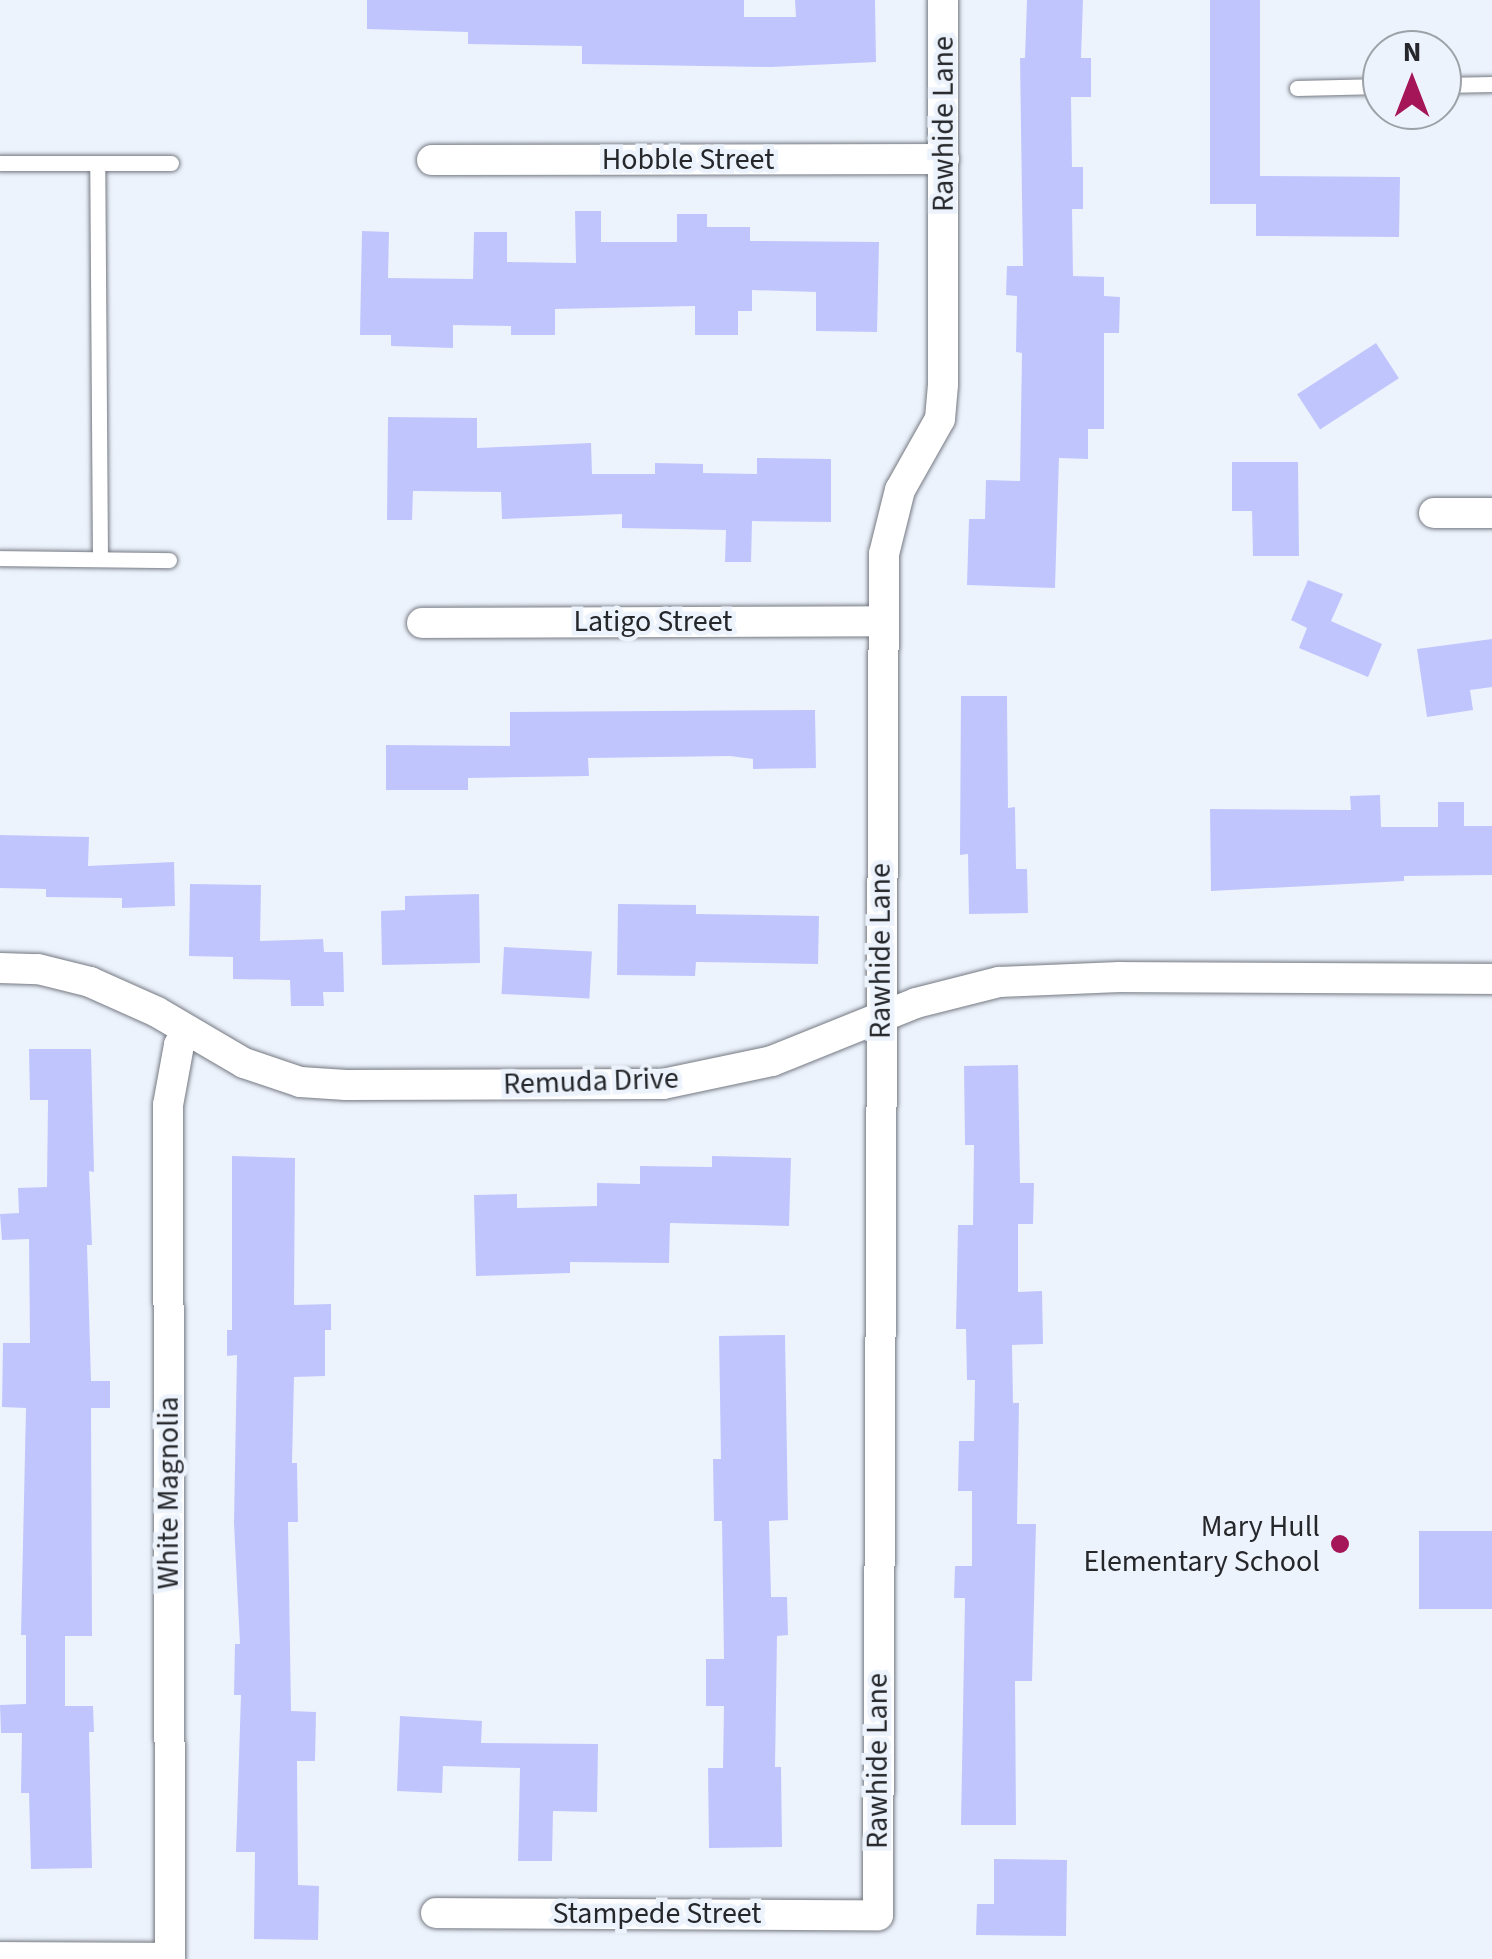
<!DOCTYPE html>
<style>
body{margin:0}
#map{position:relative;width:1492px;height:1959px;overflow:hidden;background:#edf3fc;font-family:"Source Sans 3",sans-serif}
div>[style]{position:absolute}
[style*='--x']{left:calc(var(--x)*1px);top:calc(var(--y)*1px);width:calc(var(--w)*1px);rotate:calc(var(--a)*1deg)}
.building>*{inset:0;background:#c1c5fe;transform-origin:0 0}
.roads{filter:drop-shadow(0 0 2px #757982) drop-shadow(0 0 2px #757982)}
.lane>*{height:15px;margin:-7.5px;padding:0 7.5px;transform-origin:7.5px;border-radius:7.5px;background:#fff}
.street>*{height:30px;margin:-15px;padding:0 15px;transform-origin:15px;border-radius:15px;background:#fff}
.dots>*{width:28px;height:28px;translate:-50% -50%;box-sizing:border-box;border:5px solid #edf3fc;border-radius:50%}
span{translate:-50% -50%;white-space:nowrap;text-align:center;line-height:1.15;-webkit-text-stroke:9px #edf3fc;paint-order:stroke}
.street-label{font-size:30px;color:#25272b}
.poi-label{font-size:30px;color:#25272b}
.right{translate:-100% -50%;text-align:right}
.north{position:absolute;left:1362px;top:30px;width:100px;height:100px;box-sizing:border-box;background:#edf3fc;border:2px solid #9da1a8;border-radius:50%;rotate:0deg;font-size:28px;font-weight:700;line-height:40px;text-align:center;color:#25272b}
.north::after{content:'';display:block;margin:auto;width:35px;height:45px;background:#a51659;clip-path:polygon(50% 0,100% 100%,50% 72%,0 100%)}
</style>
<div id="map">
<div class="building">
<div style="clip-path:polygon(367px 0,744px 0,744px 17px,796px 17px,795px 0,875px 0,876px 62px,771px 67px,582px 64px,582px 46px,468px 44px,468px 32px,367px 29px)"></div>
<div style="clip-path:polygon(1027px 0,1083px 0,1081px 58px,1091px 58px,1091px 97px,1071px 97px,1072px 167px,1083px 167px,1083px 209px,1072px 209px,1073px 276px,1104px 277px,1104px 296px,1120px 297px,1119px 333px,1104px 333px,1104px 429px,1088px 429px,1088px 459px,1059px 458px,1055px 588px,967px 585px,969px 519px,985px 519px,986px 480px,1020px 481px,1022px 353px,1016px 352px,1017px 296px,1006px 295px,1007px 266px,1023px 266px,1020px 58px,1025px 58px)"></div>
<div style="clip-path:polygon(1210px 0,1260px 0,1260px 176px,1400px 177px,1399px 237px,1256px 236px,1256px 204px,1210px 204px)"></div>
<div style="clip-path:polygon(575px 211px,601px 211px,601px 242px,677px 242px,677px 214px,707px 214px,707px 227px,750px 227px,750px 241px,879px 242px,877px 332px,816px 331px,816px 292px,752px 290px,752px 311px,738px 311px,738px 335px,695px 335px,695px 306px,555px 309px,555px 335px,511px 335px,511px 326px,453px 325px,453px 348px,391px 346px,391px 335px,360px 335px,362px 231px,389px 232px,388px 278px,473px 279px,474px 232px,507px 232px,507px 262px,576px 263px)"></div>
<div style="left:1376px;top:343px;width:42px;height:94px;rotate:57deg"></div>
<div style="clip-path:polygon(388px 417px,477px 418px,477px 448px,591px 443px,592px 474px,655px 474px,655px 463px,703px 464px,703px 473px,757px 474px,757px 458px,831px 459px,831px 522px,752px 521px,751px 562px,725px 562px,726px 530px,622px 528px,622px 514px,502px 519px,501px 492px,413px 491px,412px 520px,387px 520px)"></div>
<div style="clip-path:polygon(1232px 462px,1298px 462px,1299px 556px,1253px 556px,1252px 511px,1232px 511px)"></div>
<div style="clip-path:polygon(1308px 580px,1343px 594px,1331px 621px,1382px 644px,1368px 677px,1299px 648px,1307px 628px,1291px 620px)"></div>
<div style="clip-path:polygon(1492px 639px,1492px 687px,1470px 690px,1473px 710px,1427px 717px,1417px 649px)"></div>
<div style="clip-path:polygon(961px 696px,1007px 696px,1008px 808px,1015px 807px,1016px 869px,1027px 869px,1028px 913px,969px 914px,968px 854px,960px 855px)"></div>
<div style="clip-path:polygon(815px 710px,816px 768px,753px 769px,753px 759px,730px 756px,588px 758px,589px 776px,468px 778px,468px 790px,386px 790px,386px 745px,510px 746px,510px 712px)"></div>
<div style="clip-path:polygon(1380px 795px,1381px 827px,1438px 827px,1438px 802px,1464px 802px,1464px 826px,1492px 826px,1492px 875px,1404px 876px,1404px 881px,1211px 891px,1210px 809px,1351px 810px,1350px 796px)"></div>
<div style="clip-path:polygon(0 835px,89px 837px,88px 866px,174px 862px,175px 906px,122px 908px,122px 898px,46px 897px,46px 889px,0 888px)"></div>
<div style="clip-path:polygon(190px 884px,261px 885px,260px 941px,323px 939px,324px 952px,343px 952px,344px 992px,323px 992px,324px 1006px,291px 1006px,290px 980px,233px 979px,233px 957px,189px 956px)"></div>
<div style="clip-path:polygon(479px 894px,480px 963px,382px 965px,381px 911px,405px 910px,405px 896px)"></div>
<div style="clip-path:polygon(618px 904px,696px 905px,696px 914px,819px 916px,818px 964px,696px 962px,695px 976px,617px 975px)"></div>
<div style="left:504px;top:947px;width:88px;height:47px;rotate:3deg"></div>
<div style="clip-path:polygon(29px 1049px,91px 1049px,94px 1172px,89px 1171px,92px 1245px,87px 1245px,91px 1381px,110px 1381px,110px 1408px,91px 1408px,92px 1636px,65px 1636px,65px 1706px,93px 1706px,94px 1732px,89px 1732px,92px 1868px,31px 1869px,29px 1793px,21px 1793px,22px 1733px,1px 1733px,0 1705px,26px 1704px,26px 1635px,21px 1635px,26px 1408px,2px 1407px,3px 1343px,30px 1343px,29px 1239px,2px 1240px,0 1214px,19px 1213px,18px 1188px,47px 1187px,48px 1100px,30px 1100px)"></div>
<div style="clip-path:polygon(1018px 1065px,1020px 1183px,1034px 1183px,1033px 1224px,1018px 1224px,1018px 1292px,1042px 1291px,1043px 1344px,1012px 1345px,1013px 1403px,1019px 1403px,1017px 1524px,1036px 1524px,1032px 1681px,1015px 1681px,1016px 1825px,961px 1825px,965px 1598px,954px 1598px,955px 1566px,972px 1566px,972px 1491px,958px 1491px,959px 1441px,974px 1441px,975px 1380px,967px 1380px,966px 1329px,956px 1329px,958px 1225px,973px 1225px,974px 1145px,965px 1145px,964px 1066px)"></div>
<div style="clip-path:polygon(232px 1156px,295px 1158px,294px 1305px,331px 1304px,331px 1330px,325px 1330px,325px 1376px,294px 1377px,292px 1463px,297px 1463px,298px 1522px,288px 1522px,291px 1711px,316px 1712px,315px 1761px,297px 1761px,298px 1885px,319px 1886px,318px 1940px,254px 1939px,255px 1852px,236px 1852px,241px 1695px,234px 1695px,235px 1644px,240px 1644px,234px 1523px,237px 1355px,227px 1356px,227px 1330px,232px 1330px)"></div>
<div style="clip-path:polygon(712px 1156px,791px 1158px,789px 1226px,670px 1223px,669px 1263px,570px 1262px,570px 1273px,476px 1276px,474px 1195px,517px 1194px,517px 1208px,597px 1206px,597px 1183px,640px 1184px,640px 1166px,712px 1167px)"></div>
<div style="clip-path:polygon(785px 1335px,788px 1520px,769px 1521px,771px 1597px,787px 1597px,788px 1635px,777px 1636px,775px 1767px,781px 1767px,782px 1847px,709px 1848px,708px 1768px,723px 1768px,724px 1706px,706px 1706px,706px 1659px,724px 1659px,722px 1521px,714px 1521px,713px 1459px,721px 1459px,719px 1336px)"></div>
<div style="left:1492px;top:1531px;width:78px;height:73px;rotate:90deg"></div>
<div style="clip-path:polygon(400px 1716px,482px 1721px,481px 1743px,598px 1744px,597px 1812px,553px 1811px,552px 1861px,518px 1861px,520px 1768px,443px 1766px,442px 1793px,397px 1791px)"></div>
<div style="clip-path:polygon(994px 1859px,1067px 1860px,1066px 1936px,976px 1935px,977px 1904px,994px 1904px)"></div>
</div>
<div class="roads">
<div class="lane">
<div style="--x:1442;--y:85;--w:50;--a:-1.1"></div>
<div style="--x:1297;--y:88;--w:85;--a:-1.3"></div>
<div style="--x:0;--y:163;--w:97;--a:0"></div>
<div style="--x:0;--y:558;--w:169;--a:0.7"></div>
<div style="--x:100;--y:559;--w:396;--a:-90.4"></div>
<div style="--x:97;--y:163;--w:74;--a:0"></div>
</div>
<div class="street">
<div style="--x:432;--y:160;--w:512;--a:-0.11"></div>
<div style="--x:1434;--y:513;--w:58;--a:0"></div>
<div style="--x:422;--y:623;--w:462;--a:-0.2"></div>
<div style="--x:0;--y:968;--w:38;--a:2"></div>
<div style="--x:38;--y:969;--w:54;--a:14"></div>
<div style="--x:90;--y:982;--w:73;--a:24.1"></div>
<div style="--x:157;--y:1012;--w:101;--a:30.4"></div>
<div style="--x:244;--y:1063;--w:59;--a:18.7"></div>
<div style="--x:300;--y:1082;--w:46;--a:3.7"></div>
<div style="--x:346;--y:1085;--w:317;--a:-0.2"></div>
<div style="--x:663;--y:1084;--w:111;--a:-11.9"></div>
<div style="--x:772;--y:1061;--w:155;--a:-21.9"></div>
<div style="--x:916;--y:1003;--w:86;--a:-14.2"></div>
<div style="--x:999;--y:982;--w:121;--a:-2.4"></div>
<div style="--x:1120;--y:977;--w:372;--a:0.3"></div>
<div style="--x:436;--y:1913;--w:442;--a:0.3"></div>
<div style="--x:878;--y:1915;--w:1361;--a:-89.75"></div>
<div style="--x:884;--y:554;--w:66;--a:-76"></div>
<div style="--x:900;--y:490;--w:81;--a:-60.6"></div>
<div style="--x:940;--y:419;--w:34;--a:-85"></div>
<div style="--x:943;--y:385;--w:385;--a:-90"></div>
<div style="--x:0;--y:1957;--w:170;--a:0.3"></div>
<div style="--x:170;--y:1958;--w:853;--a:-90.13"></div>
<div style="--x:168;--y:1105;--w:61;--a:-79.6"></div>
<div style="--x:179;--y:1045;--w:15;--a:-58"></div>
</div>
</div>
<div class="dots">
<div style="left:1340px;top:1544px;background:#a51659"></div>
</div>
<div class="street-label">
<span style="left:944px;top:124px;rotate:-90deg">Rawhide Lane</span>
<span style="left:688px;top:160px">Hobble Street</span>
<span style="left:653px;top:622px">Latigo Street</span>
<span style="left:881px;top:951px;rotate:-90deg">Rawhide Lane</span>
<span style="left:591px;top:1082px;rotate:-2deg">Remuda Drive</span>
<span style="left:169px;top:1493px;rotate:-90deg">White Magnolia</span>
<span style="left:878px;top:1761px;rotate:-90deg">Rawhide Lane</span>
<span style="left:657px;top:1914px">Stampede Street</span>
</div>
<div class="poi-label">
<span class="right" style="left:1320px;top:1544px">Mary Hull<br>Elementary School</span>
</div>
<div class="north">N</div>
</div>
